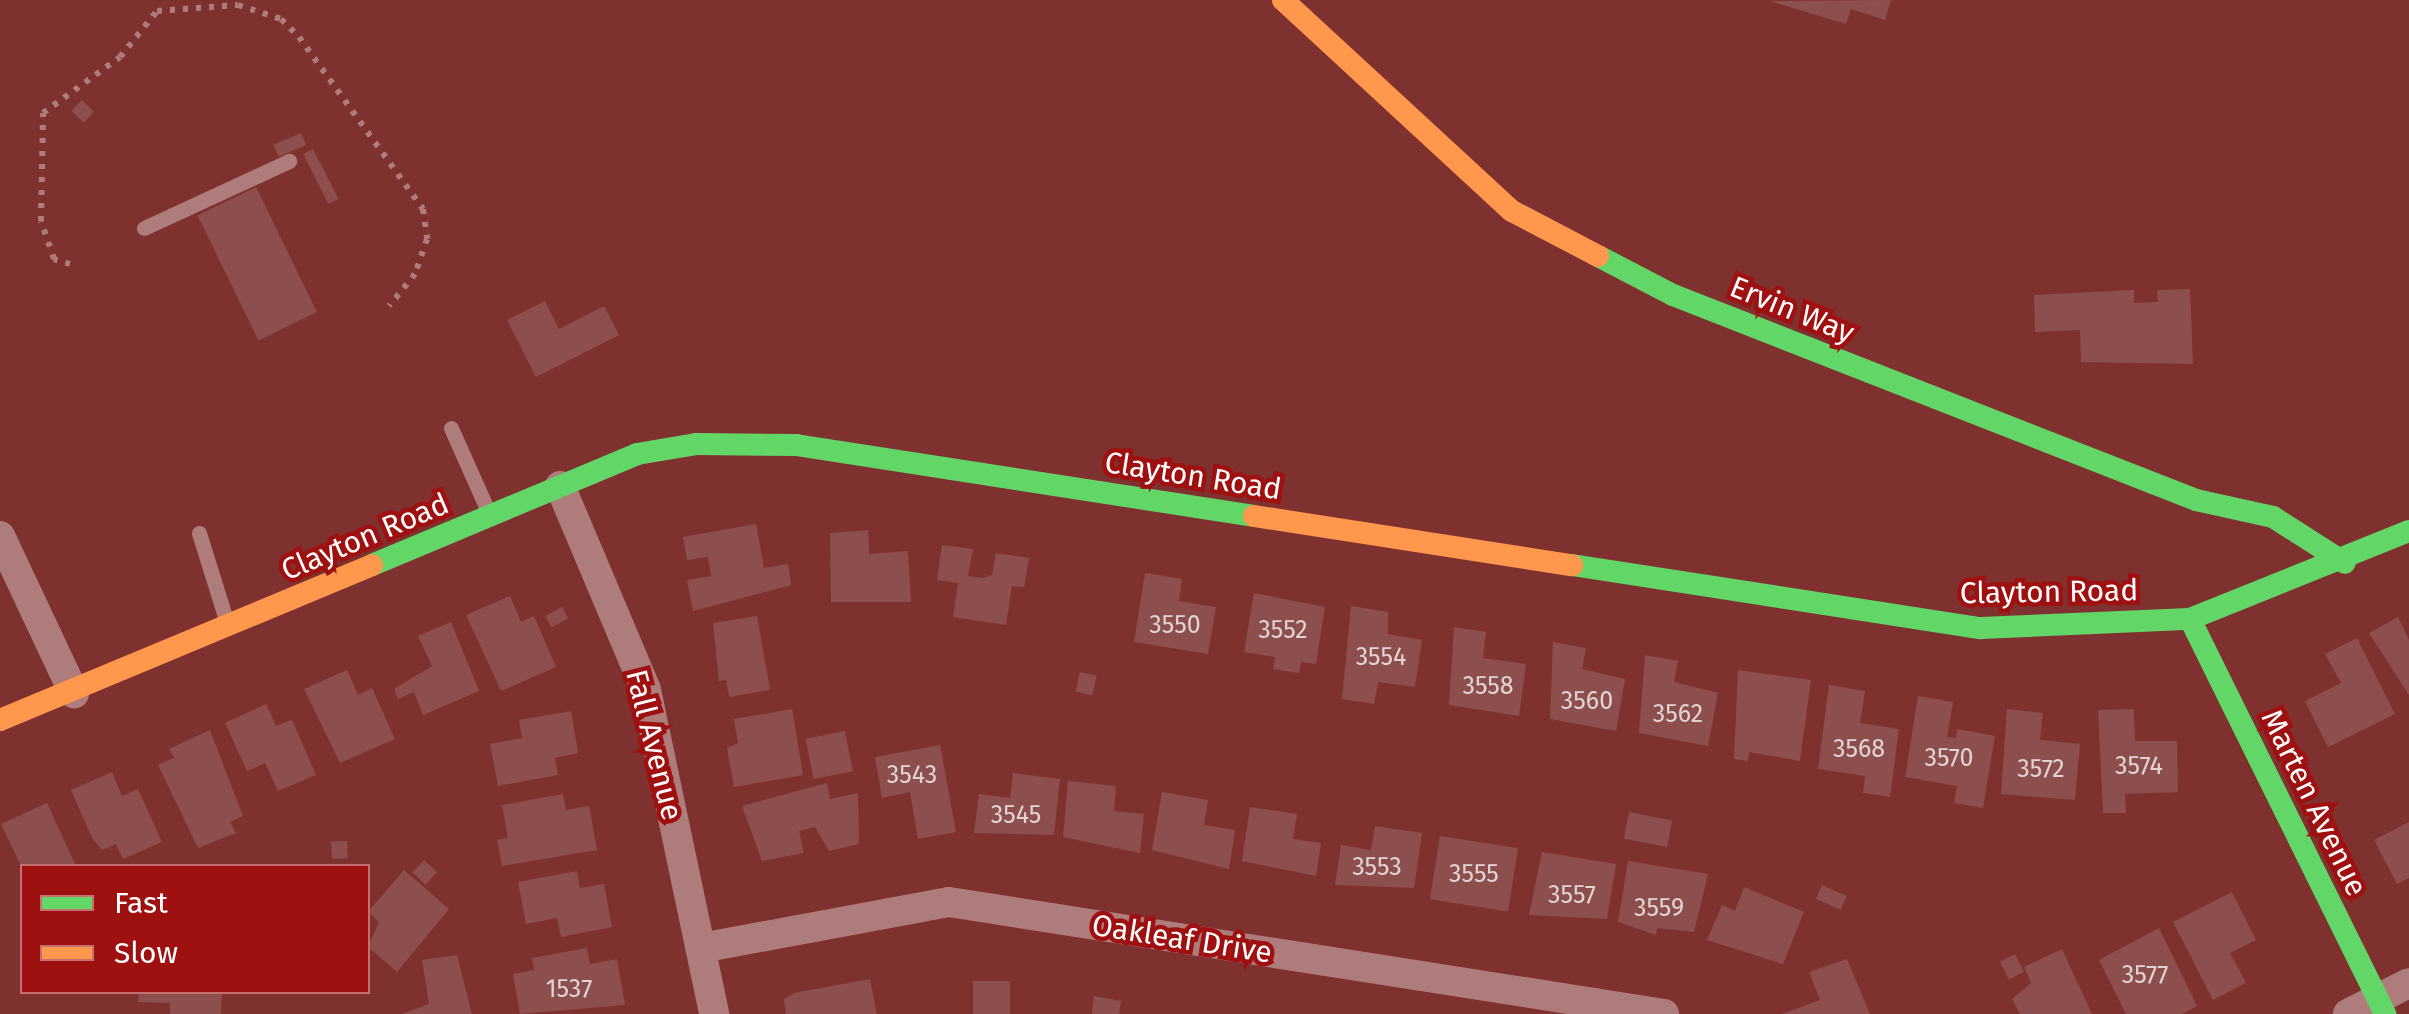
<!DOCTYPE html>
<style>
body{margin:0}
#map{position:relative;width:2409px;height:1014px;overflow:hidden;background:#7f3130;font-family:"Fira Sans",sans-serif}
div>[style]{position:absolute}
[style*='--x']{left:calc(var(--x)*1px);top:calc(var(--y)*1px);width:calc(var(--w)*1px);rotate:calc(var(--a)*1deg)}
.building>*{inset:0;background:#8d4f4e;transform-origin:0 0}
.path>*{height:6px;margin-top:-3px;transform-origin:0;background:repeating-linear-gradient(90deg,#af7c7c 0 5px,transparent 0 13px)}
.lane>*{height:15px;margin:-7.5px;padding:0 7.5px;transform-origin:7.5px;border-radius:7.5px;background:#af7c7c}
.street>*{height:30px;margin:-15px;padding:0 15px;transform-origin:15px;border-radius:15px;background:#af7c7c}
.fast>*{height:22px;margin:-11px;padding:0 11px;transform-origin:11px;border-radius:11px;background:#63d668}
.slow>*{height:22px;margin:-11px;padding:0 11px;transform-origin:11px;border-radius:11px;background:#ff974d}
span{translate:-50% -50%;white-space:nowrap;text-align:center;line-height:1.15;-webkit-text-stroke:9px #9f1110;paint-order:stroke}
.number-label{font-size:25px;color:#e2d3d3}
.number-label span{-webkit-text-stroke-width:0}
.street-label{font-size:30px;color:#fff}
.legend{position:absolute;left:20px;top:864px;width:350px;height:130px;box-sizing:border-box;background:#9f1110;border:2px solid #c57070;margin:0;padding:12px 18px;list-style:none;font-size:30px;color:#fff}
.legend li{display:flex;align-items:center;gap:20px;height:50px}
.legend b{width:50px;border:2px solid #c57070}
</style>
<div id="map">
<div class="building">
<div style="clip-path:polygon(1891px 0,1885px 20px,1851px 9px,1846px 24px,1770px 1px)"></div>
<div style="left:82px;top:100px;width:17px;height:15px;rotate:45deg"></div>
<div style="left:301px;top:133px;width:13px;height:30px;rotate:67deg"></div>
<div style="left:313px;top:149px;width:56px;height:11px;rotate:63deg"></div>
<div style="left:256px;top:187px;width:139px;height:65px;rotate:64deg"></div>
<div style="clip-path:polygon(2190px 289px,2193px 364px,2081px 362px,2080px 330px,2035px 332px,2034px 295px,2134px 290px,2134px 303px,2158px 302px,2157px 290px)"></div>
<div style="clip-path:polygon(545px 301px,559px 329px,604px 306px,619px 335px,536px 377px,507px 320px)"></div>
<div style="clip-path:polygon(756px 524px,764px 568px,788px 564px,791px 585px,693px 611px,687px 580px,711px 576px,708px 557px,687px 560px,683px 537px)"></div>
<div style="clip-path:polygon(868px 530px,869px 554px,908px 551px,911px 602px,831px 602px,830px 533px)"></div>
<div style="clip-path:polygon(942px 545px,973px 549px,968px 576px,983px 578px,992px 575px,996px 553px,1029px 558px,1024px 587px,1012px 586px,1006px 625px,953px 617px,958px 583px,937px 580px)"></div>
<div style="clip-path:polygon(1145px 573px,1182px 579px,1179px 601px,1216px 607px,1208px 654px,1134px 642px)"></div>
<div style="clip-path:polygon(1254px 593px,1325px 607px,1316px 664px,1301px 662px,1299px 673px,1273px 669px,1275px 657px,1244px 652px)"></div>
<div style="clip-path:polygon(510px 596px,521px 622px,534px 616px,556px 667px,501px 691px,466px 615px)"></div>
<div style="clip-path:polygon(1351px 606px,1388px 612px,1388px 634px,1422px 640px,1415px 687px,1378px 682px,1374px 704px,1342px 699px)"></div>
<div style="left:562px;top:607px;width:13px;height:19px;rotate:61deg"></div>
<div style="clip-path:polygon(757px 616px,770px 690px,729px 697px,726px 680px,719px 681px,713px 623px)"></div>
<div style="clip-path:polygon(2398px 617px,2409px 640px,2409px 695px,2369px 633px)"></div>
<div style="clip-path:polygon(451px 622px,479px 691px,423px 715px,414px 692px,398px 699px,394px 689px,432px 666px,418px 636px)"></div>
<div style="clip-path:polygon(1454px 627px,1486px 632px,1483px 658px,1526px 664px,1519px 716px,1449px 705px)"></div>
<div style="clip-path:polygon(2357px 638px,2395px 714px,2328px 747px,2305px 701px,2341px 683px,2325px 654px)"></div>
<div style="clip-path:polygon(1553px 642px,1586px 648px,1582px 669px,1625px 679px,1616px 731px,1550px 719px)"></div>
<div style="clip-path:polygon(1645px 655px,1678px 661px,1674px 682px,1718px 693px,1708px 746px,1639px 733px)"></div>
<div style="clip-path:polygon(347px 670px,358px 695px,372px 688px,395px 739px,340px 763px,304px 689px)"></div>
<div style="clip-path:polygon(1738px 670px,1811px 680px,1800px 761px,1749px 752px,1748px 761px,1734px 759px)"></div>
<div style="left:1080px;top:672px;width:17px;height:20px;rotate:13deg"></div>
<div style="clip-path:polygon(1829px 685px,1865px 691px,1860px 723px,1899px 729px,1890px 797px,1863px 793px,1865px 776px,1818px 769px)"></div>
<div style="clip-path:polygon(1918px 696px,1953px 702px,1947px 737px,1956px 738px,1957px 729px,1995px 736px,1983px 808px,1954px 803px,1957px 786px,1905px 777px)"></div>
<div style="clip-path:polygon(266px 704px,276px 726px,292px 720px,316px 775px,278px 791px,265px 763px,247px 771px,225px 723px)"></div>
<div style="clip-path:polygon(792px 709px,803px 775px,734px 787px,727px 748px,738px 743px,734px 719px)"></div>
<div style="clip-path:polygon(2007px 709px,2043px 713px,2040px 740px,2080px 744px,2075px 800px,2001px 794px)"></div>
<div style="clip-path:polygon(2134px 709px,2135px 741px,2177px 741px,2178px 792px,2125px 794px,2126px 813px,2103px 813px,2098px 710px)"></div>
<div style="clip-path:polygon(571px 711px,578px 753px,555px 758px,558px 775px,498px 786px,490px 744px,522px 738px,519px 720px)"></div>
<div style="clip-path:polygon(210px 730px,243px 816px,230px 822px,236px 833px,198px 848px,158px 765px,174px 758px,169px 749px)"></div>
<div style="left:845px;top:731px;width:41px;height:40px;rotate:79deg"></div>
<div style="clip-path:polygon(940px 745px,956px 832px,918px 839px,910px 792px,882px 798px,875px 757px)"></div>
<div style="clip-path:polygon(112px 772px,122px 796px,138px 789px,162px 842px,123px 859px,116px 844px,102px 850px,92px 838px,71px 790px)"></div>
<div style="clip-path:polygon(1013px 773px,1060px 779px,1054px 835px,974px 833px,979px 794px,1010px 798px)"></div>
<div style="clip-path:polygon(1068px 781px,1116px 786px,1114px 811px,1144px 814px,1140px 853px,1063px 837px)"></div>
<div style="clip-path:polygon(827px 783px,830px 799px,858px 793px,859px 844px,829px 851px,815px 827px,799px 831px,804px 853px,762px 861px,742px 806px)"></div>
<div style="clip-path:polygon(1162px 792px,1208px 800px,1204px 825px,1235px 830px,1229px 869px,1152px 850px)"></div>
<div style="clip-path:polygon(563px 794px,566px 810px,589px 806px,597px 850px,502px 866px,497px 840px,508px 838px,502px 805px)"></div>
<div style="clip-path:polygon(47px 803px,76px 866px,21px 866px,1px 824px)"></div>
<div style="clip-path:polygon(1250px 807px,1297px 814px,1293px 839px,1321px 843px,1316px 876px,1242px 861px)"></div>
<div style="left:1629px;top:812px;width:44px;height:27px;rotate:11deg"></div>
<div style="clip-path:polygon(2409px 822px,2409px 878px,2397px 884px,2374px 840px)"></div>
<div style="clip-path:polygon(1375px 826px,1422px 833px,1414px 888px,1335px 885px,1341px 845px,1371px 850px)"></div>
<div style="left:1440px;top:836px;width:79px;height:64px;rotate:9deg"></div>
<div style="left:347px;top:841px;width:17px;height:16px;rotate:87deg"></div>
<div style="clip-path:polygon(1542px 852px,1616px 864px,1607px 919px,1529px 915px)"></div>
<div style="left:424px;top:860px;width:18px;height:17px;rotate:43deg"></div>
<div style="clip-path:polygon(1628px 861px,1708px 874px,1694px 932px,1657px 928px,1656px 935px,1618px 922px)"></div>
<div style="clip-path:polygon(404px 870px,449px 909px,397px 972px,368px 947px,379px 922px,368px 912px)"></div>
<div style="clip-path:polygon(577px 871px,580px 888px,604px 884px,612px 927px,561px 937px,557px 918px,526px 924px,518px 882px)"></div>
<div style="left:1822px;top:885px;width:27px;height:15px;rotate:24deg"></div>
<div style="clip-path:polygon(1744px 887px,1804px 912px,1783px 964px,1707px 940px,1722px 905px,1735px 911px)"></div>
<div style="clip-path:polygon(2232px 892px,2256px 940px,2230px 953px,2246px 983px,2213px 1000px,2173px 922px)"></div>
<div style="clip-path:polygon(2159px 928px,2197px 1006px,2182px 1014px,2126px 1014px,2099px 960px)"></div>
<div style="clip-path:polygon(587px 948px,590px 964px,617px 959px,625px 1005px,520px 1014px,513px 974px,534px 970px,532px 958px)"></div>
<div style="clip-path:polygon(2062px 949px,2092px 1014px,2020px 1014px,2012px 999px,2031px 983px,2024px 967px)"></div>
<div style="left:2015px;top:954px;width:20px;height:17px;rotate:63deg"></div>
<div style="clip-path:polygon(457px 955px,472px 1014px,402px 1014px,429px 1004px,422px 960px)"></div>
<div style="clip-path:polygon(1847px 959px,1870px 1014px,1782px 1014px,1820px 1000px,1809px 972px)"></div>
<div style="clip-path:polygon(870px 979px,877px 1014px,786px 1014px,784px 999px,794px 993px)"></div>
<div style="left:1010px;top:981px;width:33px;height:37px;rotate:90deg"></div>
<div style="clip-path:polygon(139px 992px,222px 992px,221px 1014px,170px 1014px,170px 1003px,138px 1002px)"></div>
<div style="clip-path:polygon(1094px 996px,1121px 1001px,1119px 1014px,1092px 1014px)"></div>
</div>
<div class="path">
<div style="--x:70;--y:264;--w:17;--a:-163"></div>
<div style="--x:54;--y:259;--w:40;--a:-108.9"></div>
<div style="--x:41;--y:221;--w:108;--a:-88.9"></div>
<div style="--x:43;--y:113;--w:95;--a:-36"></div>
<div style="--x:120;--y:57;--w:59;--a:-51.2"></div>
<div style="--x:157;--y:11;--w:81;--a:-4.2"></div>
<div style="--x:238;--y:5;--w:45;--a:18"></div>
<div style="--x:281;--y:19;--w:25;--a:45"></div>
<div style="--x:299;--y:37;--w:212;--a:54.2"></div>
<div style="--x:423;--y:209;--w:30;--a:82"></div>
<div style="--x:427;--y:239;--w:37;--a:109"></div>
<div style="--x:415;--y:274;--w:41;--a:129.1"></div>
</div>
<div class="lane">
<div style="--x:144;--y:228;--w:160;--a:-24.8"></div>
<div style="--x:451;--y:428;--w:91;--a:66"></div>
<div style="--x:199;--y:533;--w:94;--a:72.7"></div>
</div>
<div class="street">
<div style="--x:560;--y:486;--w:221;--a:67.1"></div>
<div style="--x:646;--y:690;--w:331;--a:78.1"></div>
<div style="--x:0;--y:536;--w:174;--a:64.8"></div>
<div style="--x:701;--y:948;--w:252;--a:-10.5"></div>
<div style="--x:949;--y:902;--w:724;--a:8.9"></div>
<div style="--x:2348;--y:1014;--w:68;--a:-26.9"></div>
</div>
<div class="fast">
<div style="--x:1598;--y:256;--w:85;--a:27.5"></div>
<div style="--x:1673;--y:295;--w:562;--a:21.4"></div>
<div style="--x:2196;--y:500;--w:79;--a:12.4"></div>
<div style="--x:2273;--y:517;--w:85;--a:32.6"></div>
<div style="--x:372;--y:565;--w:287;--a:-22.7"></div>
<div style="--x:637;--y:454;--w:61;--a:-9.5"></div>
<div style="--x:697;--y:444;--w:99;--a:0.6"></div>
<div style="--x:796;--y:445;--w:463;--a:8.8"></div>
<div style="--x:1572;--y:565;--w:414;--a:8.8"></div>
<div style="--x:1981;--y:628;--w:209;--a:-2.5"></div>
<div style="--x:2190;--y:619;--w:236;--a:-21.9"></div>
<div style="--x:2190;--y:619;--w:441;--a:63.7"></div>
</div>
<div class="slow">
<div style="--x:1283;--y:0;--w:311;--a:42.7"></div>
<div style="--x:1512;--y:211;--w:97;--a:27.6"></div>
<div style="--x:1254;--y:516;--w:322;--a:8.8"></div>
<div style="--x:0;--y:720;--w:403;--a:-22.6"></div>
</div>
<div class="number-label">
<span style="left:1175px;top:625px">3550</span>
<span style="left:1283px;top:630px">3552</span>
<span style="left:1381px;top:657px">3554</span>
<span style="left:1488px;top:686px">3558</span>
<span style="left:1587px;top:701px">3560</span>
<span style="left:1678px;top:714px">3562</span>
<span style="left:1859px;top:749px">3568</span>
<span style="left:1949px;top:758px">3570</span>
<span style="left:2139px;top:766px">3574</span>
<span style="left:2041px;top:769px">3572</span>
<span style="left:912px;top:775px">3543</span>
<span style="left:1016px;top:815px">3545</span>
<span style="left:1377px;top:867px">3553</span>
<span style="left:1474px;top:874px">3555</span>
<span style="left:1572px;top:895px">3557</span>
<span style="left:1659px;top:908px">3559</span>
<span style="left:2145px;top:975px">3577</span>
<span style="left:569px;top:989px">1537</span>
</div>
<div class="street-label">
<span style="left:1792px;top:310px;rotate:22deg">Ervin Way</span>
<span style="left:1193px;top:476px;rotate:9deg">Clayton Road</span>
<span style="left:365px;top:537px;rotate:-23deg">Clayton Road</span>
<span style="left:2049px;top:592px;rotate:-1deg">Clayton Road</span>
<span style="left:654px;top:745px;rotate:76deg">Fall Avenue</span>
<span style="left:2314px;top:803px;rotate:64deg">Marten Avenue</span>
<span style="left:1182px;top:939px;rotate:9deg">Oakleaf Drive</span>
</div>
<ul class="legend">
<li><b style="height:12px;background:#63d668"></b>Fast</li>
<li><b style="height:12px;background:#ff974d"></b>Slow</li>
</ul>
</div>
